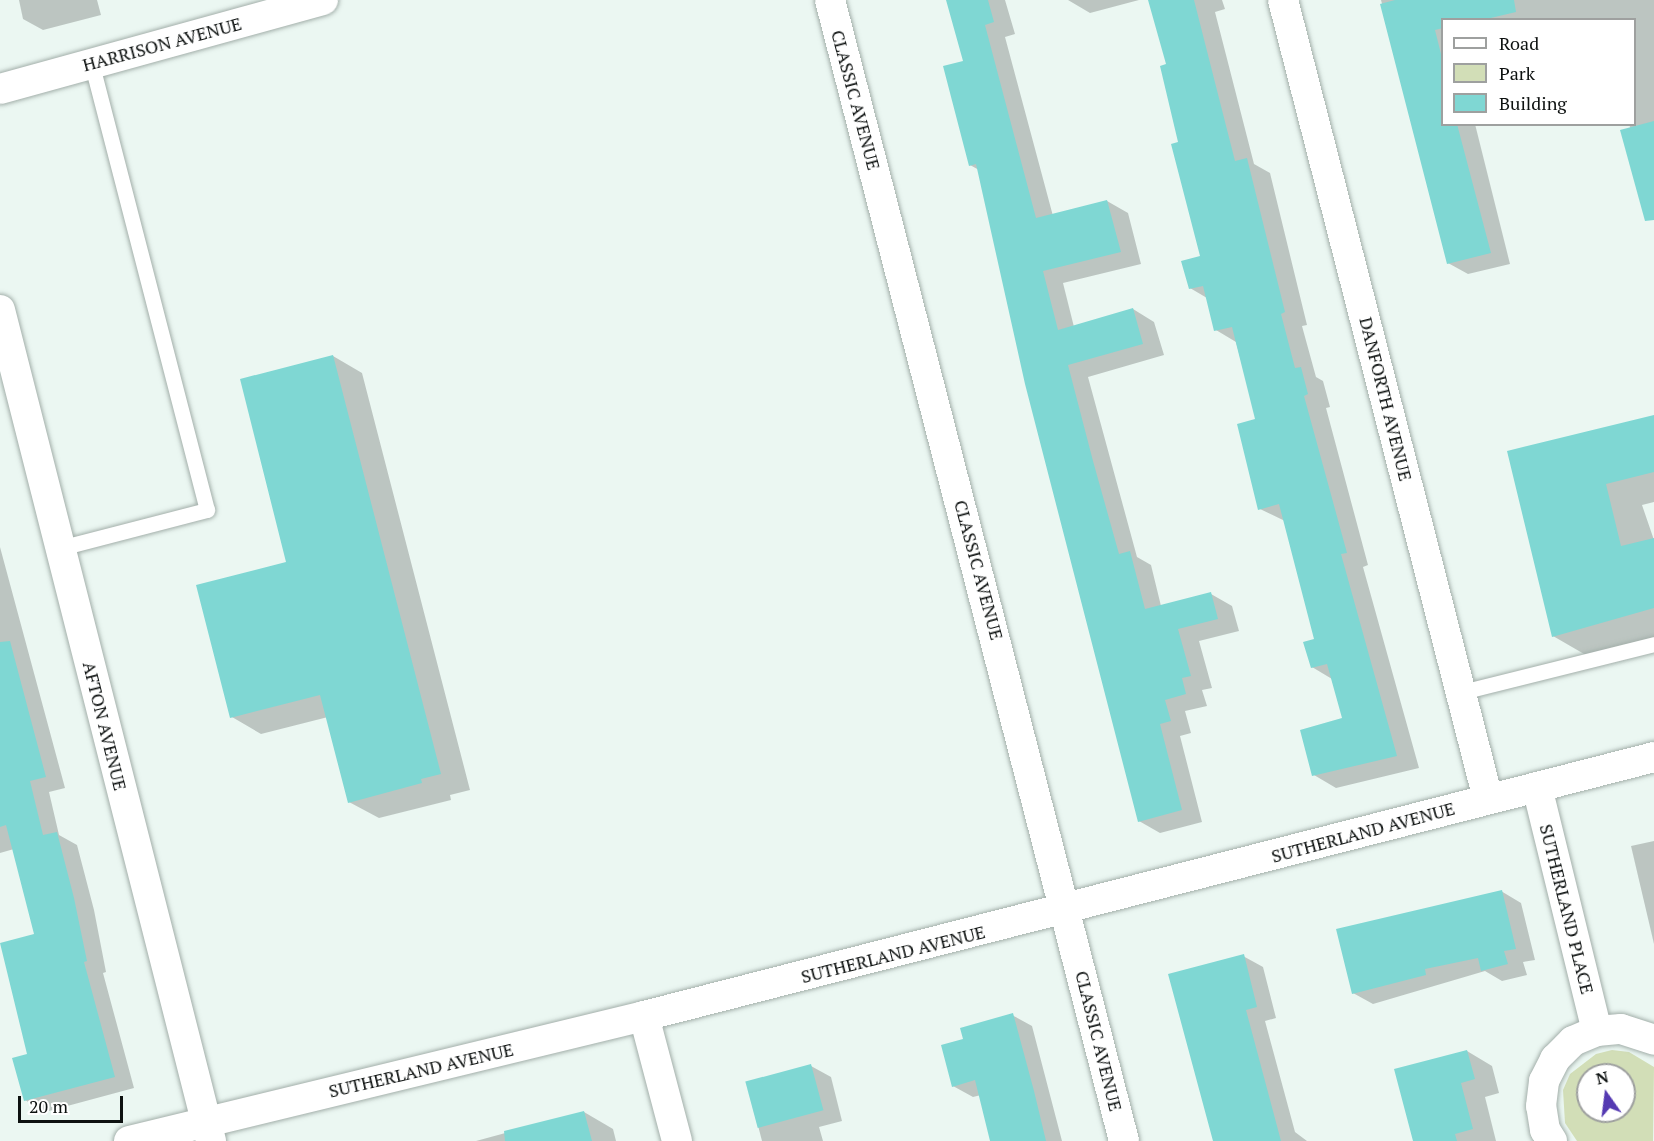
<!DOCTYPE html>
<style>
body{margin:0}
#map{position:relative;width:1654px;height:1141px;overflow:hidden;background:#ebf7f2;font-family:"PT Serif",serif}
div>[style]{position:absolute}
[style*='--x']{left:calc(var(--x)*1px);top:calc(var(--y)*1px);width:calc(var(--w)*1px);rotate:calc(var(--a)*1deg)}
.green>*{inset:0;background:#d2deb7}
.shadow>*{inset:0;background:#0003}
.building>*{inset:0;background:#7fd7d3;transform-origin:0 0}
.roads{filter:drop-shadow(0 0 2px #a3afaa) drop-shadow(0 0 2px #a3afaa)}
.service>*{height:15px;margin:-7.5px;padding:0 7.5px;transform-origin:7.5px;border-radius:7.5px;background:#fff}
.minor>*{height:30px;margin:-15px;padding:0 15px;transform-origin:15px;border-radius:15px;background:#fff}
span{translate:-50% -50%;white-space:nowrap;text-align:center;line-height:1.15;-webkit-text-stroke:6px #fff;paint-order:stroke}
.street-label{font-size:18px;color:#0d1110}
.legend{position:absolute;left:1441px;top:18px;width:195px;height:108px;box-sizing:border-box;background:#fff;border:2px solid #9ea09f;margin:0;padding:8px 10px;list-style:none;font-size:18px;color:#0d1110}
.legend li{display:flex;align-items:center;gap:12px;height:30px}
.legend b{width:30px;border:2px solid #9ea09f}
.north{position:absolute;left:1576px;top:1063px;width:60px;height:60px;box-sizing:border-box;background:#fff;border:2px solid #9ea09f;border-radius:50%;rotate:346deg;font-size:16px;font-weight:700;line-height:24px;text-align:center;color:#0d1110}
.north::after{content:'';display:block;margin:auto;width:21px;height:27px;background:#553ab2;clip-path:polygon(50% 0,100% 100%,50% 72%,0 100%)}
.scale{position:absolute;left:18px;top:1096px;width:105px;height:27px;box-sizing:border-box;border:3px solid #0d1110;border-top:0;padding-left:8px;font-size:18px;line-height:21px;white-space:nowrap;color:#0d1110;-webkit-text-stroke:4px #fff;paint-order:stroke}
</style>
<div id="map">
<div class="green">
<div style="clip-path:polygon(evenodd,1612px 1050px,1629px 1052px,1654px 1067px,1653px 1141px,1577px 1141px,1565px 1123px,1563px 1090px,1570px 1074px,1596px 1054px,1612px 1050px,1588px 1075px,1624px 1075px,1624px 1111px,1588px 1111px,1588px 1075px)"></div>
</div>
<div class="shadow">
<div style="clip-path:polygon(19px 0,97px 0,101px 15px,43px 30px,23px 19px)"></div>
<div style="clip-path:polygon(948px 0,1005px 0,1015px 34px,1005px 37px,1053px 216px,1107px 201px,1128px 213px,1141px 264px,1063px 283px,1074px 327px,1133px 309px,1154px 322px,1164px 355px,1088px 377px,1137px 557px,1151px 565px,1161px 606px,1211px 594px,1232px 606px,1239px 631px,1199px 641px,1212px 688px,1202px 690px,1207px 706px,1185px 711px,1191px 733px,1180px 736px,1202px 822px,1160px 833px,1139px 821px,979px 170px,970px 165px,965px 63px)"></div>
<div style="clip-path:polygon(1068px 0,1139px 0,1090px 13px)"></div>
<div style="clip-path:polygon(1150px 0,1222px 0,1225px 9px,1215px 12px,1254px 164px,1270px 173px,1307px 325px,1302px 326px,1316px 377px,1323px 381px,1330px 407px,1326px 408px,1368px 565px,1363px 567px,1419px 768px,1336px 788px,1314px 775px,1344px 719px,1332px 679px,1312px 667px,1316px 640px,1285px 521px,1260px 509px,1257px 420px,1236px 342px,1216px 330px,1207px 298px,1190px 288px,1202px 257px,1168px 65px)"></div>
<div style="clip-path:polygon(1381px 0,1654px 0,1654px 202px,1629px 124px,1634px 124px,1634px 20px,1442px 20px,1442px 124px,1475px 124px,1510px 264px,1468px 274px,1448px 263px)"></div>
<div style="clip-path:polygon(333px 356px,362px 373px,470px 790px,450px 795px,451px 800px,379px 818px,349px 802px,328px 717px,261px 734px,232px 717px,288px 563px)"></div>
<div style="clip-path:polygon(1654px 417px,1654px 502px,1642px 505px,1654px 540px,1654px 638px,1591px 658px,1553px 636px,1508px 452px)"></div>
<div style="clip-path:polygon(0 547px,65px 788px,49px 792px,59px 835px,77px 845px,94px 910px,106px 972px,103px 973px,134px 1088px,45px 1112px,25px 1100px,35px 935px,14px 849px,0 853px)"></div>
<div style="clip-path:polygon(1654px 841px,1654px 944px,1631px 846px)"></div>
<div style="clip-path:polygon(1501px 891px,1521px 903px,1535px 960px,1523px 962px,1527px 975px,1502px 981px,1485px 971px,1373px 1004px,1353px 993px)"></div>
<div style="clip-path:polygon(1243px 956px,1263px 967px,1276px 1018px,1265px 1021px,1295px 1132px,1307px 1141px,1214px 1141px)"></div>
<div style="clip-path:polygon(1012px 1015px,1032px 1026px,1062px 1141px,993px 1141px,981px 1095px,973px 1097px,953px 1086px,964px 1040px)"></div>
<div style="clip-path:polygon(1467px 1051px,1492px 1066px,1499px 1093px,1485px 1097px,1496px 1141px,1415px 1141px)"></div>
<div style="clip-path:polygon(811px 1066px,831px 1077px,842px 1121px,819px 1127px,823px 1141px,762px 1141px,747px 1083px)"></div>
<div style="clip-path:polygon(584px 1112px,613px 1129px,616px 1141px,476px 1141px)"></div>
</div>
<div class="building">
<div style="clip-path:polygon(946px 0,988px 0,994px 22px,985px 25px,1036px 218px,1107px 200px,1121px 252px,1043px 271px,1058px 330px,1133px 308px,1143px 344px,1068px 365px,1093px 461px,1119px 554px,1130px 551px,1145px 609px,1211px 592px,1218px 619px,1178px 629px,1191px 676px,1182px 678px,1186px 694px,1165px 700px,1171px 721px,1160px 724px,1182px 810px,1138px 822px,1025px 384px,976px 164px,969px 166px,943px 66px,963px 61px)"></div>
<div style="clip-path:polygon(1148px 0,1194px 0,1235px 161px,1247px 158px,1285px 312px,1281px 314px,1295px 368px,1301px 367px,1308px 394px,1304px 396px,1347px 553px,1341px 554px,1397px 756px,1312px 776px,1300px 730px,1342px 718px,1327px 664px,1311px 668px,1303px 642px,1314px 639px,1279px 504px,1258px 510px,1237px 424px,1255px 419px,1232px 327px,1214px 331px,1203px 286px,1189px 289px,1181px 261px,1200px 256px,1171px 144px,1178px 142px,1160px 66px,1166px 64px)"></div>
<div style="clip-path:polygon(1395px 0,1514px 0,1516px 12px,1482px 20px,1443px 20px,1443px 28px,1435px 30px,1443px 62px,1443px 124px,1457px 124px,1491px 253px,1447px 264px,1380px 4px)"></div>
<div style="clip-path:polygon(1654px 121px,1654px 220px,1645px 221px,1620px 130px)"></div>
<div style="clip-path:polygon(333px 355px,441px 774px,421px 779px,422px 783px,348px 803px,320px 695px,230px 718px,196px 585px,286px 562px,240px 379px)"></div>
<div style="clip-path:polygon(1654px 415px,1654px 472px,1606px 484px,1621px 546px,1654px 538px,1654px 608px,1552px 637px,1507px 451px)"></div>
<div style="clip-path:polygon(10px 641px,46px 777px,30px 781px,43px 835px,57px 832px,74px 898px,87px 961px,84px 962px,115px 1077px,24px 1101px,12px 1058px,27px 1054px,0 943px,34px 934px,6px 825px,0 827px,0 642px)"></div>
<div style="clip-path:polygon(1502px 890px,1516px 949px,1504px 951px,1508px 964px,1481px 971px,1478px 958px,1425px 969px,1426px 975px,1352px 994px,1336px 929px)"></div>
<div style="clip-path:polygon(1244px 954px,1257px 1007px,1246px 1010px,1281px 1141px,1213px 1141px,1168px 974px)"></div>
<div style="clip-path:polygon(1013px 1013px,1034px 1091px,1046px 1141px,990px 1141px,975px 1080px,952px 1087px,941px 1045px,963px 1039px,960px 1028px)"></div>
<div style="clip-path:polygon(1467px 1050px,1475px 1079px,1461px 1083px,1473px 1129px,1455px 1134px,1457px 1141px,1413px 1141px,1394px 1069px)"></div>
<div style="left:811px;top:1064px;width:48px;height:68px;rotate:75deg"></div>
<div style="clip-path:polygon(584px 1111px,592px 1141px,505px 1141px,504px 1131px)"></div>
</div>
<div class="roads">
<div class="service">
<div style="--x:60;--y:548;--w:152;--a:-14.5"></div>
<div style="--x:207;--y:510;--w:461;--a:-104.5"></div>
<div style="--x:1462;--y:692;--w:198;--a:-14"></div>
</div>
<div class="minor">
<div style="--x:830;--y:0;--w:1178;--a:75.55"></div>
<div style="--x:1283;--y:0;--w:825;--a:75.61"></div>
<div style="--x:0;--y:89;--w:335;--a:-15.4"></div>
<div style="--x:0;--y:310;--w:857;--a:75.75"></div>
<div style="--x:1537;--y:787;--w:251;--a:76.2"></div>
<div style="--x:644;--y:1016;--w:129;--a:75.2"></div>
<div style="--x:129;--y:1141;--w:530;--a:-13.64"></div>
<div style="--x:644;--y:1016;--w:1043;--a:-14.38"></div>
<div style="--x:1552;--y:1141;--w:13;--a:-122"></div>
<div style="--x:1545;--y:1130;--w:24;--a:-99"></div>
<div style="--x:1541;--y:1106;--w:25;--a:-83"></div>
<div style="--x:1544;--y:1081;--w:25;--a:-63"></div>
<div style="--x:1555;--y:1059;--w:25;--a:-45"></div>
<div style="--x:1573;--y:1041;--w:26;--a:-23"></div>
<div style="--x:1597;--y:1031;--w:24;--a:-5"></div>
<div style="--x:1621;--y:1029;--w:35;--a:18"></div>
</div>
</div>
<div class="street-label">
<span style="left:162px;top:44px;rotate:-15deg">HARRISON AVENUE</span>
<span style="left:856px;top:100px;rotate:75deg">CLASSIC AVENUE</span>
<span style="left:1386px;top:399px;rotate:76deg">DANFORTH AVENUE</span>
<span style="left:979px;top:570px;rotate:75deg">CLASSIC AVENUE</span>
<span style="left:105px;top:726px;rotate:76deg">AFTON AVENUE</span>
<span style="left:1363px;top:832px;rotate:-15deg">SUTHERLAND AVENUE</span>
<span style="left:1567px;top:909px;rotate:76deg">SUTHERLAND PLACE</span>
<span style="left:893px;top:954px;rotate:-14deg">SUTHERLAND AVENUE</span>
<span style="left:1099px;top:1041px;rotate:76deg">CLASSIC AVENUE</span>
<span style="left:421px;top:1070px;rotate:-13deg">SUTHERLAND AVENUE</span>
</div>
<ul class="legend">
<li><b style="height:8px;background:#fff"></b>Road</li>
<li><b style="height:16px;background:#d2deb7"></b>Park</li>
<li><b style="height:16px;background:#7fd7d3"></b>Building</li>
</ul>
<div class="north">N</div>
<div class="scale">20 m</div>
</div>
